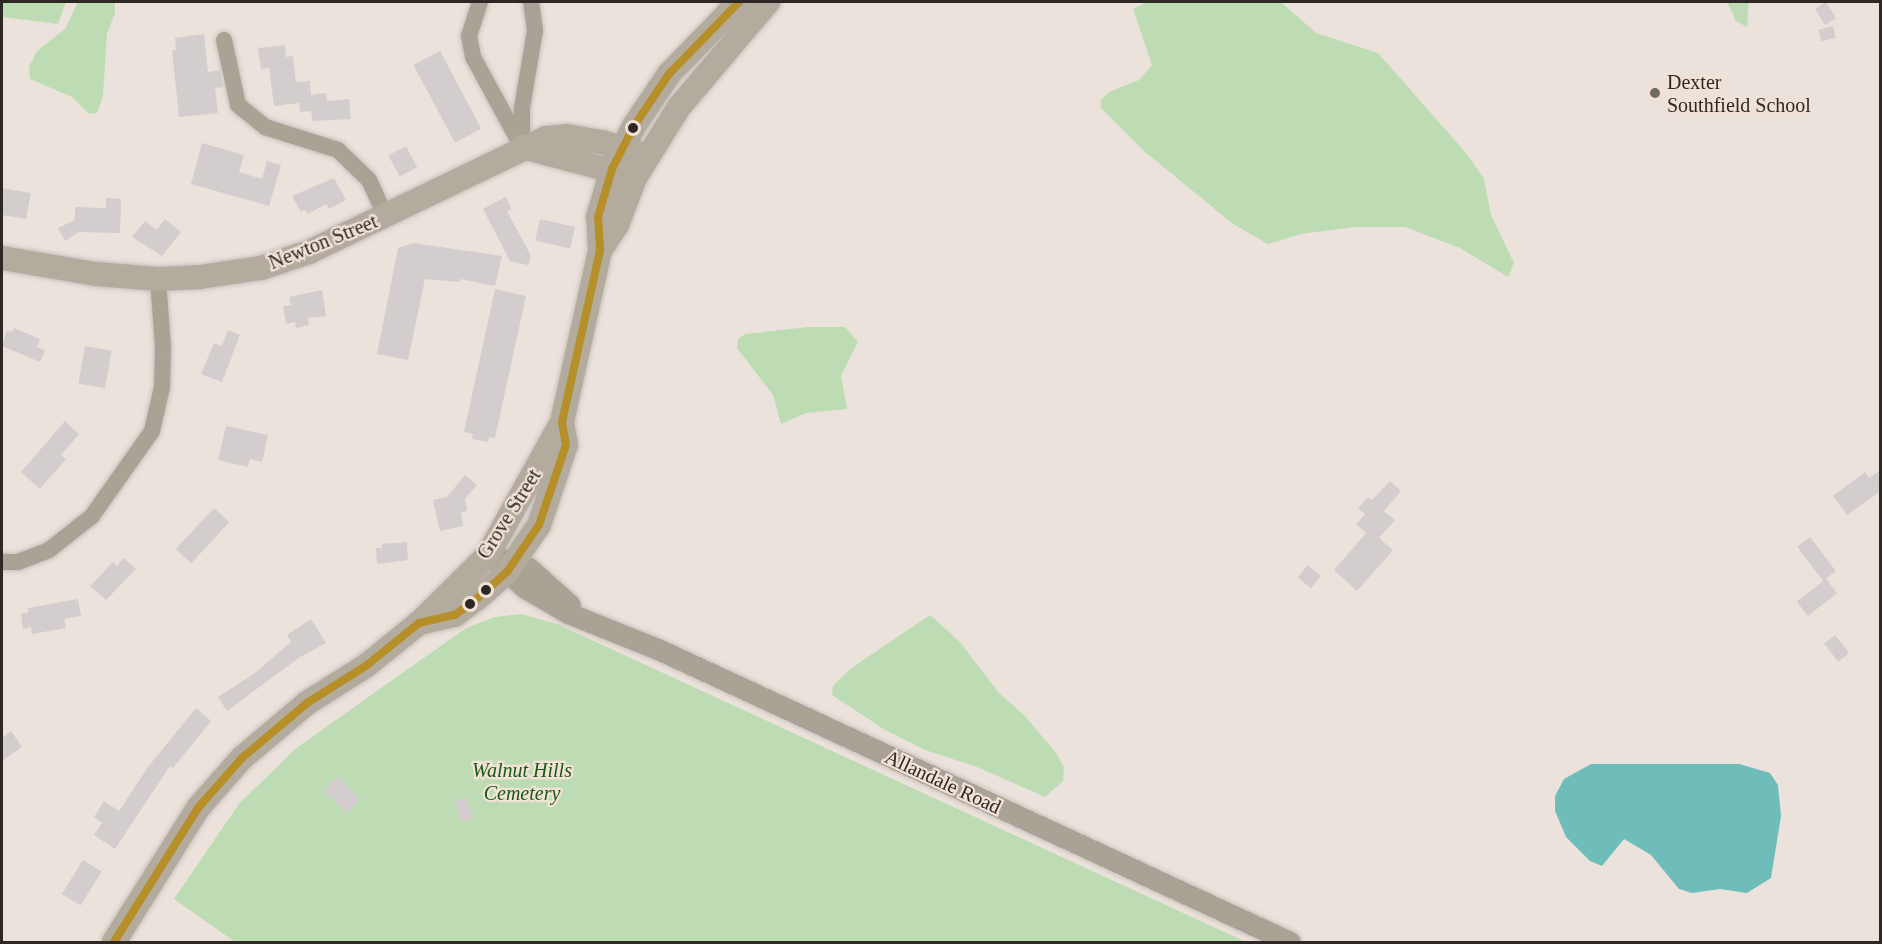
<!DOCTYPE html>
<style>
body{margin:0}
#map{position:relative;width:1882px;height:944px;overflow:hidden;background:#ece2dc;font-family:"Times New Roman",serif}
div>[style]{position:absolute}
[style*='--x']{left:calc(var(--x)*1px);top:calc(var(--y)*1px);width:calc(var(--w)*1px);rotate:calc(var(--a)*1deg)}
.green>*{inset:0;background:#bedcb3}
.water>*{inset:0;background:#6fbdbb}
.building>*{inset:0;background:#d3cdcd;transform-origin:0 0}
.roads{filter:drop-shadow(0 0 2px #c8c1bd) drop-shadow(0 0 2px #c8c1bd)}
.minor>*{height:16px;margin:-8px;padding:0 8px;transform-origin:8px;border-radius:8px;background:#a9a396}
.tertiary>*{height:21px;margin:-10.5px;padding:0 10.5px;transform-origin:10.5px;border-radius:10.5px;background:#a9a396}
.secondary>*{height:24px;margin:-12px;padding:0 12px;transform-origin:12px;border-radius:12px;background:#b2ab9e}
.bus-1>*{height:8px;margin:-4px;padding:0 4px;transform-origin:4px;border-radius:4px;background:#b68f29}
.dots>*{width:16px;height:16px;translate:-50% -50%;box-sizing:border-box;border:3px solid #f2e1d6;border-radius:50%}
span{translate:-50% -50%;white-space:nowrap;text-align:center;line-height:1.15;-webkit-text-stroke:4.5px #f2e1d6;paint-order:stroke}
.poi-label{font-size:20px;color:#2e2824}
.left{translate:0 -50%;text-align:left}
.street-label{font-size:20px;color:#2e2824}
.park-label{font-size:20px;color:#155b11;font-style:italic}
.frame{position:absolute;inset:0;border:3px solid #2e2824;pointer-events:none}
</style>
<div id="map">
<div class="green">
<div style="clip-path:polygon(2px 2px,66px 2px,58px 24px,2px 17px)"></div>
<div style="clip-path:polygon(78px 2px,115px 2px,115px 13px,107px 34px,103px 96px,97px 113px,89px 114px,72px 97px,30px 79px,29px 67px,37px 51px,65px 29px)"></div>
<div style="clip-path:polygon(1147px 2px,1281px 2px,1316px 33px,1378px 53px,1467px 154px,1484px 179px,1491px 215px,1514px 263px,1508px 277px,1460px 248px,1405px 227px,1355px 227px,1301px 234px,1268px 244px,1233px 224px,1144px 151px,1101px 108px,1101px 100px,1109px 92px,1139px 80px,1152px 65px,1133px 9px)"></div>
<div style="clip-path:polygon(1727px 2px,1749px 2px,1747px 27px,1736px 21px)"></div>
<div style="clip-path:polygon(808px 327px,845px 327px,858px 342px,841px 376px,847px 409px,806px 413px,781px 424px,773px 395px,737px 348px,738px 339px,745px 334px)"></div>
<div style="clip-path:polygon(521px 614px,557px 624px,1246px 942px,235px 942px,174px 899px,239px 804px,295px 749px,466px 628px,495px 617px)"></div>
<div style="clip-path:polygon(930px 615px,959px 641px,999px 693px,1024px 715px,1056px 753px,1064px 767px,1063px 781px,1045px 797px,977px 767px,925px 750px,885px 730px,832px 695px,833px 686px,850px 669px)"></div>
</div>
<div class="water">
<div style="clip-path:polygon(1591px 764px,1739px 764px,1770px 773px,1778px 785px,1781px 816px,1771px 878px,1747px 893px,1720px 889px,1692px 893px,1679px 889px,1651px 855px,1624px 839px,1602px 866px,1590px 861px,1566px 837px,1555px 811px,1555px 796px,1564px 779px)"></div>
</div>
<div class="building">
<div style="left:1826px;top:2px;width:19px;height:13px;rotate:58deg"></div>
<div style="left:1833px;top:26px;width:12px;height:15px;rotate:76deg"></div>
<div style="clip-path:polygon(204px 34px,208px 72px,220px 70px,223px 87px,215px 88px,218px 113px,179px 117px,172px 50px,176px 50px,175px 38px)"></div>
<div style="clip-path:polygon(285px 45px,286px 57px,293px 56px,296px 82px,310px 81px,311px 95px,326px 93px,327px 101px,349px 99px,351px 119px,313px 121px,311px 111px,300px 112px,299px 103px,274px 106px,269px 68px,261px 69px,258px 48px)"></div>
<div style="left:440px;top:51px;width:88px;height:30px;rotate:62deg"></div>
<div style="clip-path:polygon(202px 143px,244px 155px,239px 172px,262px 179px,267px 161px,281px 165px,269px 206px,191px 184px)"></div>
<div style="left:406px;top:146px;width:24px;height:20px;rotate:62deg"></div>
<div style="clip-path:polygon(334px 178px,346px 200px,329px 209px,326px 204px,308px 214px,305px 210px,301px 212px,292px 196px)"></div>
<div style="clip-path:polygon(2px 188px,31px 193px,26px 219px,2px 215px)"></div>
<div style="clip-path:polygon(506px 197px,511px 209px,507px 211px,531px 256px,528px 265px,510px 261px,483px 209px)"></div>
<div style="clip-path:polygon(106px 198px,121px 199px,120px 233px,79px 232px,65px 241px,58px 228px,75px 220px,75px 207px,106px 208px)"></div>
<div style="clip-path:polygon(165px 219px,181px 232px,162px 256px,132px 237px,145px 221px,157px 230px)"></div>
<div style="left:540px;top:219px;width:36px;height:22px;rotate:13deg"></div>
<div style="clip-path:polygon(413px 243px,502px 256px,495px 286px,460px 279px,460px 282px,425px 279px,408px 360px,377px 354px,398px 248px)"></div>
<div style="clip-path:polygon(495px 289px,526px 296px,495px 438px,489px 437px,488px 442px,472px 439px,473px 434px,464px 432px)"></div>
<div style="clip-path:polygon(322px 290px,326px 316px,308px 318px,309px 325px,296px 328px,295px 322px,286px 324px,283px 306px,291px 305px,289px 297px)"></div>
<div style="clip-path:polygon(14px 328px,40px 339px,37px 347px,45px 350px,40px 362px,2px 346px,7px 330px,12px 332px)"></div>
<div style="clip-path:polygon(228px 330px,240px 335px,222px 382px,201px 374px,214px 343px,222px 346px)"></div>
<div style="left:85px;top:346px;width:27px;height:38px;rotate:10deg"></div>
<div style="clip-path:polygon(65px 421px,79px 434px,61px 455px,66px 459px,40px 489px,21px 472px)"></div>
<div style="clip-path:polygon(226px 426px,268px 435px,262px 462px,250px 459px,248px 467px,218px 460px)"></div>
<div style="clip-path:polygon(1881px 470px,1881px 491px,1847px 515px,1833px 496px,1865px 472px,1869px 478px)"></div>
<div style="clip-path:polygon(465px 475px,477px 485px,465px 499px,467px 511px,461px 512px,463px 526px,440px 531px,433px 500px,447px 497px)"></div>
<div style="clip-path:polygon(1390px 481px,1401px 491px,1384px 511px,1395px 520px,1379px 538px,1393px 550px,1357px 591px,1334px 570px,1366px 533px,1356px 524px,1365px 514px,1358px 508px,1368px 497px,1372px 500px)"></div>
<div style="left:214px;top:508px;width:21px;height:56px;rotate:43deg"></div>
<div style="left:1810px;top:537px;width:43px;height:16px;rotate:53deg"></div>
<div style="clip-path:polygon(407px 542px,408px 560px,377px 564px,376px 548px,382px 548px,382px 544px)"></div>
<div style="clip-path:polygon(124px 558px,136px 569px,106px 600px,90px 586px,113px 562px,117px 566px)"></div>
<div style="left:1308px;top:565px;width:17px;height:16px;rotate:40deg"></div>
<div style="left:1826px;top:579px;width:18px;height:37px;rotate:52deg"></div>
<div style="clip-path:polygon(78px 599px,81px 616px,64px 619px,66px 628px,32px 634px,31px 627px,23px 629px,21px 614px,29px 612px,28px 608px)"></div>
<div style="clip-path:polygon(311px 619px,326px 643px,300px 657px,227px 711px,218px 697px,255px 673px,291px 642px,287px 635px)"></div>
<div style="left:1835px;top:635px;width:23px;height:14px;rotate:52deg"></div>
<div style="clip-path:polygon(196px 708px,211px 721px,173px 768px,170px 766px,115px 849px,94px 835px,102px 823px,94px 817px,104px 801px,119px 811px,148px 767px)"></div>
<div style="clip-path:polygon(11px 731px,22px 747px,2px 761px,2px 738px)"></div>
<div style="left:338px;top:776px;width:32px;height:20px;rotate:46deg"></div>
<div style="left:466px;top:797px;width:22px;height:13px;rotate:69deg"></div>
<div style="left:83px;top:860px;width:22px;height:40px;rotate:32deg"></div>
</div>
<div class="roads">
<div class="minor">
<div style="--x:480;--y:2;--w:36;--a:108"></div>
<div style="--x:469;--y:36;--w:21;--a:79"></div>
<div style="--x:473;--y:57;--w:102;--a:61.4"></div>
<div style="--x:224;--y:40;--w:66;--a:77.8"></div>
<div style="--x:238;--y:105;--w:35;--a:39"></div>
<div style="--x:265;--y:127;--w:77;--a:17.5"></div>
<div style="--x:338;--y:150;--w:43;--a:44.1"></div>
<div style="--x:369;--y:180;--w:41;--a:65.3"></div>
<div style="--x:522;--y:143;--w:35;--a:-90"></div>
<div style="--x:522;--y:108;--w:79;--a:-80.5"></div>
<div style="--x:535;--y:30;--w:28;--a:-98"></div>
<div style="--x:2;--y:562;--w:16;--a:0"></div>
<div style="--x:18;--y:562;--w:33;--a:-21"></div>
<div style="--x:49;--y:550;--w:55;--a:-38.3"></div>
<div style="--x:92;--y:516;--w:104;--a:-54.8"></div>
<div style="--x:152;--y:431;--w:45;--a:-77.2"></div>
<div style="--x:162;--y:387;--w:40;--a:-88.6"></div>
<div style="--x:163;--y:347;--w:68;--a:-94.2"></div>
</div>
<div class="tertiary">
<div style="--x:498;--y:557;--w:33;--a:20"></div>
<div style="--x:529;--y:568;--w:55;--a:42.1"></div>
<div style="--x:495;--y:561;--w:40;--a:42"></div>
<div style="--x:525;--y:588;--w:50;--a:30.2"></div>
<div style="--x:568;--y:613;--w:99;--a:21.9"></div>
<div style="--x:660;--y:650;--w:694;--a:24.87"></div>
</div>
<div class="secondary">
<div style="--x:522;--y:147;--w:106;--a:14.7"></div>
<div style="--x:600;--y:251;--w:31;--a:-57"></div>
<div style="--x:617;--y:225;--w:50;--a:-69"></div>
<div style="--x:635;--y:178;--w:84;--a:-58.2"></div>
<div style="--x:679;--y:107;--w:138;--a:-49.7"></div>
<div style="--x:2;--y:258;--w:95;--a:9.7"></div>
<div style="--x:96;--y:274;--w:62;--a:4.6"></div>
<div style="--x:158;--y:279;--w:42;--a:-2.7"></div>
<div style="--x:200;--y:277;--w:62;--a:-8.4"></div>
<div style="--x:261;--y:268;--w:51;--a:-18.4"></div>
<div style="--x:309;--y:252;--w:263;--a:-25.7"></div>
<div style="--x:546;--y:138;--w:21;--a:-5"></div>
<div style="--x:567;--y:136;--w:36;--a:10"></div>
<div style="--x:602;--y:142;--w:47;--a:17.3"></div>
<div style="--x:419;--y:623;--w:37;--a:-13"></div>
<div style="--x:455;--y:615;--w:30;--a:-37"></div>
<div style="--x:479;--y:597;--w:38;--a:-42"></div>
<div style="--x:507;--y:572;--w:57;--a:-55.8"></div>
<div style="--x:539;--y:525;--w:84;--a:-71.4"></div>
<div style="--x:566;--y:445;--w:23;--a:-100"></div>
<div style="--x:562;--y:422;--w:175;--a:-77.5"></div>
<div style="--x:600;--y:251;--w:34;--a:-93"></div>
<div style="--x:598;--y:217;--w:50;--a:-73.7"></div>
<div style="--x:612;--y:169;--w:48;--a:-62.9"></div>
<div style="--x:634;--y:126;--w:63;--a:-56.1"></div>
<div style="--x:669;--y:74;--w:100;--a:-45.8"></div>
<div style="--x:114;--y:942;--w:158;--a:-57.9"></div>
<div style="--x:198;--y:808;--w:67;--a:-48.7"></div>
<div style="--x:242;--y:758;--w:85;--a:-40.2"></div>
<div style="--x:307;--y:703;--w:71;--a:-32.3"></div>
<div style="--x:367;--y:665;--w:67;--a:-38.9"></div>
<div style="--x:419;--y:623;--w:97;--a:-44.6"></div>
<div style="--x:488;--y:555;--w:152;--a:-60.9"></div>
</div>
</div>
<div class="bus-1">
<div style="--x:114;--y:942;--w:158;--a:-57.9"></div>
<div style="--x:198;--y:808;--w:67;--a:-48.7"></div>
<div style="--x:242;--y:758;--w:85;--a:-40.2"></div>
<div style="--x:307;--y:703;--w:71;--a:-32.3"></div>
<div style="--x:367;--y:665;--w:67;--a:-38.9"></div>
<div style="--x:419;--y:623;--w:37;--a:-13"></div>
<div style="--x:455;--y:615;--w:30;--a:-37"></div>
<div style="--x:479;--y:597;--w:38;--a:-42"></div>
<div style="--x:507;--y:572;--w:57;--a:-55.8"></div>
<div style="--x:539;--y:525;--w:84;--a:-71.4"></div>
<div style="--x:566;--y:445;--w:23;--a:-100"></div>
<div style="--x:562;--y:422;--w:175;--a:-77.5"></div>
<div style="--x:600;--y:251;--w:34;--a:-93"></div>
<div style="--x:598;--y:217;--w:50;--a:-73.7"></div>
<div style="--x:612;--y:169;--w:48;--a:-62.9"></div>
<div style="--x:634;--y:126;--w:63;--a:-56.1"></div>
<div style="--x:669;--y:74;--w:100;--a:-45.8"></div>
</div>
<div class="dots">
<div style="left:1655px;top:93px;background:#706964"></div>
<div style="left:633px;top:128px;background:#2e2824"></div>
<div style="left:486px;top:590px;background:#2e2824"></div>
<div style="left:470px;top:604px;background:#2e2824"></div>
</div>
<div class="poi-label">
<span class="left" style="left:1667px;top:94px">Dexter<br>Southfield School</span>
</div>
<div class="street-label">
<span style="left:323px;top:242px;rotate:-22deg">Newton Street</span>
<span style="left:509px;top:514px;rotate:-58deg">Grove Street</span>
<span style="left:943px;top:782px;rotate:25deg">Allandale Road</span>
</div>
<div class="park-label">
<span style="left:522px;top:782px">Walnut Hills<br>Cemetery</span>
</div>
<div class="frame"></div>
</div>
